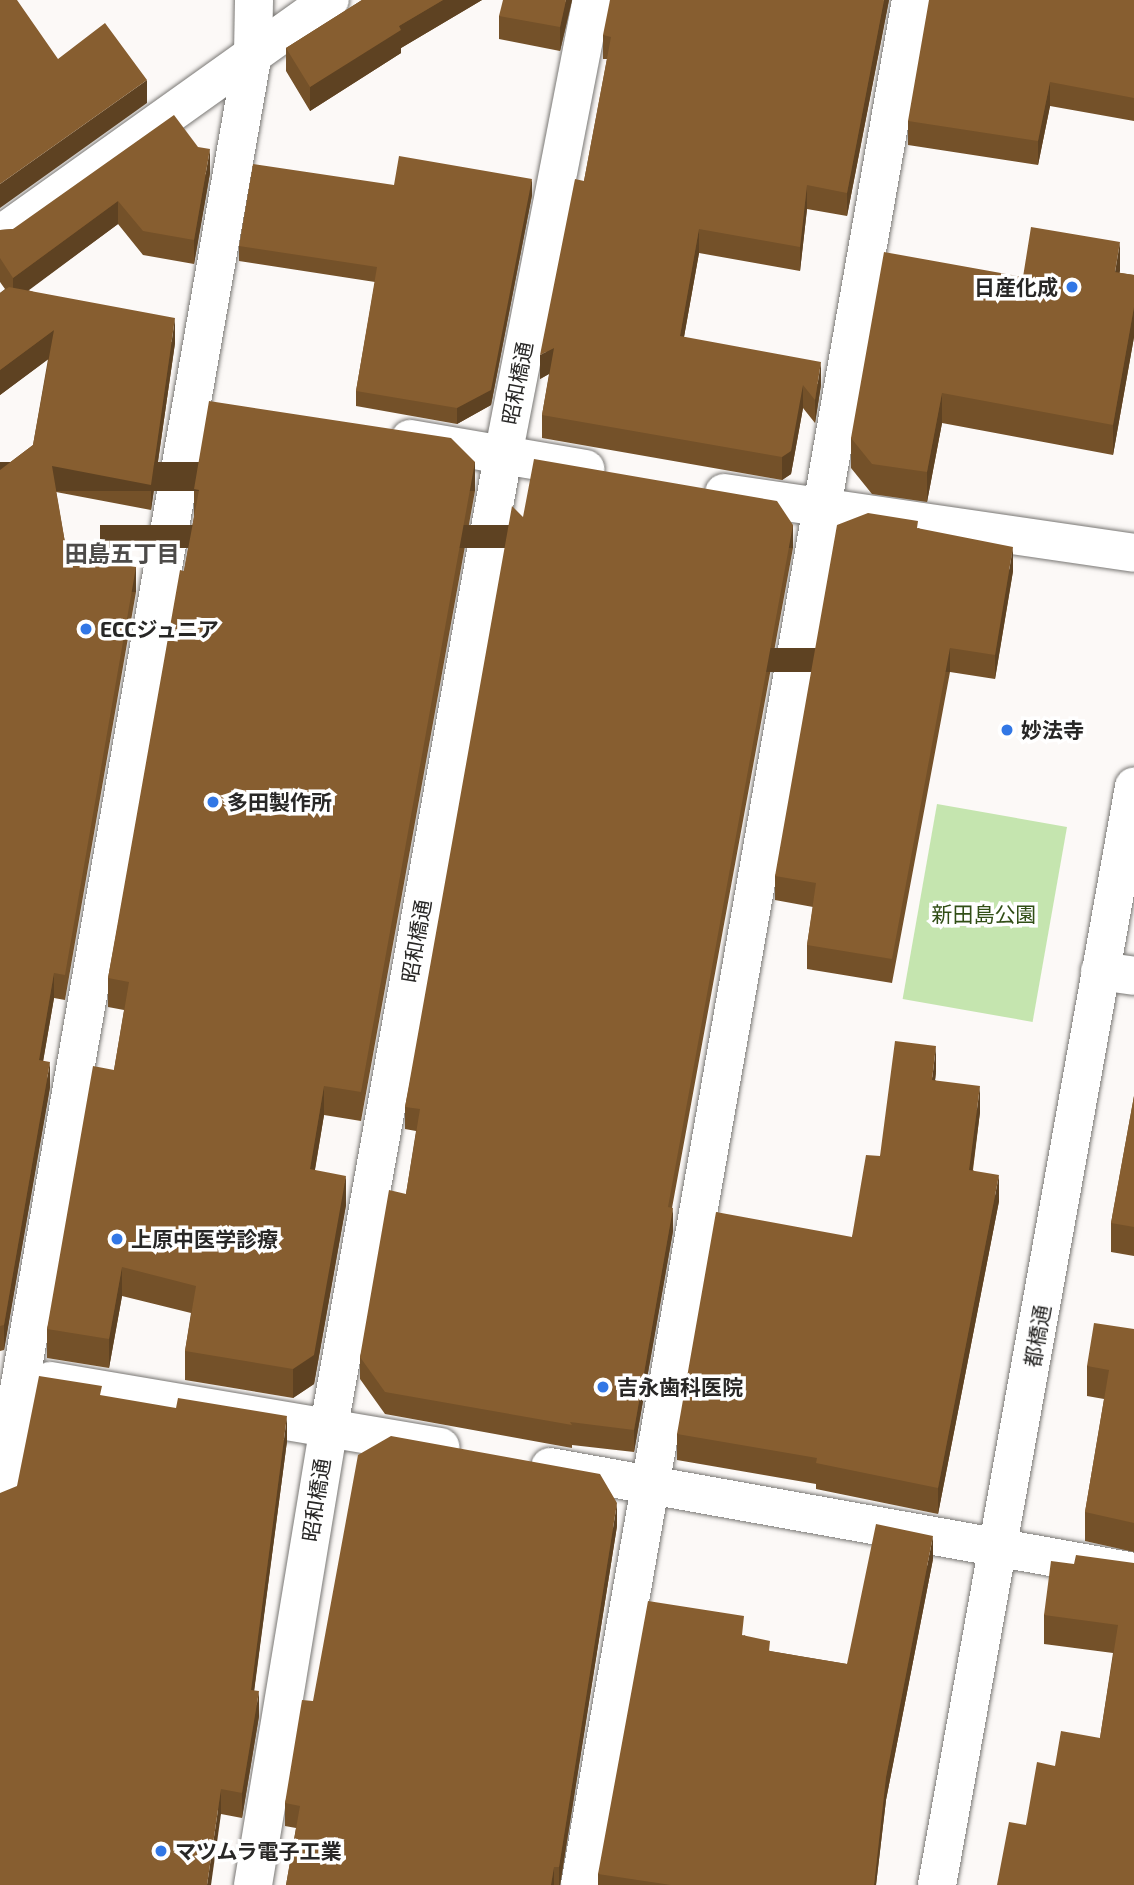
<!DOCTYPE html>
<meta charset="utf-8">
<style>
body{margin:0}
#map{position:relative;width:1134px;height:1885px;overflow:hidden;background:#fcf9f7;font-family:"Exo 2","Noto Sans JP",sans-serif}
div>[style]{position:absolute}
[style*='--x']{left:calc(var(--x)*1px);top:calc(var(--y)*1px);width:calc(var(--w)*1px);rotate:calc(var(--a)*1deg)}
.green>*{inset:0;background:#c5e5af;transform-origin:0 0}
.roads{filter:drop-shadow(0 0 2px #797774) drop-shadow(0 0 2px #797774)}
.minor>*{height:38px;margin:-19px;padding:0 19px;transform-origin:19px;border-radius:19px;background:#fff}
.tertiary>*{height:38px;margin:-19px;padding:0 19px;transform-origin:19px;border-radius:19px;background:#fff}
.wall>*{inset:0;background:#745129}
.shaded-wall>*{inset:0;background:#5e4222;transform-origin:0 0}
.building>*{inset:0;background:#875e30}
.dots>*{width:19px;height:19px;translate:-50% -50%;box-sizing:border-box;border:4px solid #fff;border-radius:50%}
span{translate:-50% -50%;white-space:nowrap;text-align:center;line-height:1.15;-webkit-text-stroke:7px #fff;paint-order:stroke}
.poi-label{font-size:21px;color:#282726;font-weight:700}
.right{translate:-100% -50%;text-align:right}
.left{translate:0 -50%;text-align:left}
.street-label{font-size:21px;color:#282726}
.park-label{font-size:21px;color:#314e16}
.neighbourhood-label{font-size:23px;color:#4d4b49;font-weight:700}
</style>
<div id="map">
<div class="green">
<div style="left:937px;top:804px;width:132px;height:198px;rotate:10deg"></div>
</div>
<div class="roads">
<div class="minor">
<div style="--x:0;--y:235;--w:405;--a:-35.5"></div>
<div style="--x:410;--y:439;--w:178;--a:9.7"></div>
<div style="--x:724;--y:493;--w:414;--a:8.3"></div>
<div style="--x:1100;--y:971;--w:34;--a:8"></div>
<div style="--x:50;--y:1381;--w:396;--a:9.6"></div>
<div style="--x:550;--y:1467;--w:593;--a:10.19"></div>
<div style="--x:0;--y:1498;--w:1467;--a:-80.07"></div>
<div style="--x:253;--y:53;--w:53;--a:-88.9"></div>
<div style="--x:253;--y:1885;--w:465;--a:-80.6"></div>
<div style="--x:329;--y:1426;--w:985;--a:-79.83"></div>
<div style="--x:503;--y:456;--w:465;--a:-79"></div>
<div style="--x:580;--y:1885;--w:1914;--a:-80.04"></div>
</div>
<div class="tertiary">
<div style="--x:937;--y:1885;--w:1116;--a:-79.83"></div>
</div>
</div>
<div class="wall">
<div style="clip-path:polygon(362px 0,482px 0,401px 48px,401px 53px,310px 111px,286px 71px,286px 48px)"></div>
<div style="clip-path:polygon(572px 0,560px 51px,499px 39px,499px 16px)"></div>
<div style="clip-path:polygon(889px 0,847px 216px,807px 209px,800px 271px,699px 253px,684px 337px,821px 385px,815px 423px,803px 408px,791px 474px,782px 480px,542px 438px,542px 415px,549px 374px,540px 379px,584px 181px,607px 59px,603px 59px,603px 35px)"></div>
<div style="clip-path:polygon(1134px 0,1134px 121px,1050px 106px,1038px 165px,908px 145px,908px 121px)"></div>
<div style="clip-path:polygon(210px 173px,194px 264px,143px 255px,118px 224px,28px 290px,175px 343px,151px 510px,56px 492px,67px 554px,136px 592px,65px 1000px,54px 998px,43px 1061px,50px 1087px,4px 1350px,0 1351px,0 470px,33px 445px,48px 359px,0 395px,0 293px,5px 289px,0 282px,0 230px,13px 229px)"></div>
<div style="clip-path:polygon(394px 185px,532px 195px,491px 405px,457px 424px,356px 406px,356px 391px,375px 282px,239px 261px,239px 246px)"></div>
<div style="clip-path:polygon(1120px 273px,1134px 275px,1134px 337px,1113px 455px,942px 423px,927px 502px,872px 494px,851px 468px,851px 438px,1023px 277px)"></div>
<div style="clip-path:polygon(194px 489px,475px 491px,361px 1121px,324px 1115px,315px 1170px,346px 1205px,314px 1384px,293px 1398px,185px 1380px,185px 1351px,191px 1313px,122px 1296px,109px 1368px,47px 1358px,47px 1329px,114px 1070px,124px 1010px,108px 1007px,108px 978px,194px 517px)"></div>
<div style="clip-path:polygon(523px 517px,793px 548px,672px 1208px,673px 1231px,634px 1452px,572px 1445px,572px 1448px,385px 1414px,360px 1379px,360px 1357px,406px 1194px,416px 1131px,405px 1129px,405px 1107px)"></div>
<div style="clip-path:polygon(918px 528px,1013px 571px,995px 679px,950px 672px,892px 983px,807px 969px,807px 945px,813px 907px,775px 900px,775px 876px)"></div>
<div style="clip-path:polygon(936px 1072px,935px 1080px,980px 1112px,973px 1170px,999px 1201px,938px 1514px,816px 1489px,816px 1484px,677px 1460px,677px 1434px,852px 1237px,880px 1156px)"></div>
<div style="clip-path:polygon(1134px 1096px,1134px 1256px,1111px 1252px,1111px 1223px)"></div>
<div style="clip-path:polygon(1134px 1329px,1134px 1552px,1085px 1541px,1085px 1512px,1104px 1399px,1087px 1396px,1087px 1366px)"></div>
<div style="clip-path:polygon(102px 1396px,287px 1441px,254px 1690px,259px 1716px,242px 1818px,221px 1814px,17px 1486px)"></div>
<div style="clip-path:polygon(617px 1526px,560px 1885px,286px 1885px,296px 1828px,285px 1826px,285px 1803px,313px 1701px)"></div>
<div style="clip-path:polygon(933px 1559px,886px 1800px,876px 1885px,598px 1885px,598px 1874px,744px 1635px,770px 1651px,847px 1664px)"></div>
<div style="clip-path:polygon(1134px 1563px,1134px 1885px,1026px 1825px,1055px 1766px,1100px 1738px,1113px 1653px,1044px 1644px,1044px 1615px,1074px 1564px)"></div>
</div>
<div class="shaded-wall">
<div style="clip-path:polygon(443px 0,482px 0,401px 48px,401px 53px,310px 111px,310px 87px,399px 26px)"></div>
<div style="clip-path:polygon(566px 0,572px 0,560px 51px,560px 27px)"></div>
<div style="clip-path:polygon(884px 0,889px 0,847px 216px,847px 193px)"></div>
<div style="clip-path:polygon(147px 80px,147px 103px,0 208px,0 184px)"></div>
<div style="clip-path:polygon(1050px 82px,1050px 106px,1038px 165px,1038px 141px)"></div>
<div style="clip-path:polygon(210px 149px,210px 173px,194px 264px,194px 240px)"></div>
<div style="clip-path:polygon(532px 179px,532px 195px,491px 405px,457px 424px,457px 408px)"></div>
<div style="clip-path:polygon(807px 185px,807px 209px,800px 271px,800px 247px)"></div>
<div style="clip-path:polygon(118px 201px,118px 224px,13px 302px,13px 278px)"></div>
<div style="clip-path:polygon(699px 229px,699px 253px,680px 359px,680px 336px)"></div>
<div style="clip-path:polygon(1120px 242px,1120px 271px,1115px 302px,1115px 272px)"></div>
<div style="clip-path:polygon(1134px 307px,1134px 337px,1113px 455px,1113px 425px)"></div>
<div style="clip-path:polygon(175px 318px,175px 343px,151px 510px,151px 485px)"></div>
<div style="clip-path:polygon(54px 330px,54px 355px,0 395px,0 370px)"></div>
<div style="clip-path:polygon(554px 348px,554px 371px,540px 379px,540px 355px)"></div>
<div style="clip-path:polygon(821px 362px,821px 385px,815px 423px,815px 400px)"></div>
<div style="clip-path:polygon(803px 385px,803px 408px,791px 474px,782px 480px,782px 457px)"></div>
<div style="clip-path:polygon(942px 393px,942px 423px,927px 502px,927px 472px)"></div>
<div style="left:475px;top:462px;width:29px;height:640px;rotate:90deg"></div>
<div style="left:793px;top:525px;width:23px;height:693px;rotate:90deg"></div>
<div style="clip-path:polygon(1013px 547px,1013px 571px,995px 679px,995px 655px)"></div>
<div style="left:136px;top:567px;width:25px;height:414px;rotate:90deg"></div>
<div style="left:950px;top:648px;width:24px;height:316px;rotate:90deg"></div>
<div style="clip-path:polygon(54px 973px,54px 998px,39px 1085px,39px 1060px)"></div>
<div style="clip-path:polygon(936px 1046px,936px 1072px,932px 1106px,932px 1080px)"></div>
<div style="clip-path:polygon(50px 1062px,50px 1087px,4px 1350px,4px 1325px)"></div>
<div style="clip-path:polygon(324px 1086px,324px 1115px,310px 1198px,310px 1169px)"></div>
<div style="clip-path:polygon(980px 1086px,980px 1112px,969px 1196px,969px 1170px)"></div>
<div style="clip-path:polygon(999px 1175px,999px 1201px,938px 1514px,938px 1488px)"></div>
<div style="clip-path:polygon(346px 1176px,346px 1205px,314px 1384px,293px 1398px,293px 1369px)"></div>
<div style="clip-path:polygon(673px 1208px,673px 1231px,634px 1452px,634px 1430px)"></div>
<div style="clip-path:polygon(122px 1267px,122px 1296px,109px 1368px,109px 1339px)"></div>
<div style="clip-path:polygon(287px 1416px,287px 1441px,251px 1715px,251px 1690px)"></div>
<div style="clip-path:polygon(617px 1503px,617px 1526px,560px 1885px,559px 1885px,559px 1867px)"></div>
<div style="clip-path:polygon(933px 1536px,933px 1559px,886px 1800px,876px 1885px,874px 1885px,886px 1777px)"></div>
<div style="clip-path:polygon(259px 1691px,259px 1716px,242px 1818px,242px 1793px)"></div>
<div style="clip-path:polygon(221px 1789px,221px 1814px,211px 1885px,207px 1885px)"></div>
<div style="clip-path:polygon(554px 1867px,554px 1885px,551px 1885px)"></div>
</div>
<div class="building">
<div style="clip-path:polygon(0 0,17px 0,58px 59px,105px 23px,147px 80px,0 184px)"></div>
<div style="clip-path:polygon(362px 0,443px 0,399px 26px,401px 30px,310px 87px,286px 48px)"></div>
<div style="clip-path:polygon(503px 0,566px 0,560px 27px,499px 16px)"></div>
<div style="clip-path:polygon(610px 0,884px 0,847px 193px,807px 185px,800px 247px,699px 229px,680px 336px,821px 362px,815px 400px,803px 385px,791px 451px,782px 457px,542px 415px,554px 348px,540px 355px,575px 179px,584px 181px,611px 37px,603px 35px)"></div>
<div style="clip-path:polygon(929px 0,1134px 0,1134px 98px,1050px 82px,1038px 141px,908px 121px)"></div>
<div style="clip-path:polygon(174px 115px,198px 147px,210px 149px,194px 240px,143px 231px,118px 201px,13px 278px,0 258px,0 230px,13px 229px)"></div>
<div style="clip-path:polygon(399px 156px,532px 179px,491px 390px,457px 408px,356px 391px,377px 267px,239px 246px,253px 164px,394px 185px)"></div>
<div style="clip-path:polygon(1031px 227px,1120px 242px,1115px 272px,1134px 275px,1134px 307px,1113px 425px,942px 393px,927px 472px,872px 464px,851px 438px,884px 252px,1023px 277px)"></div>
<div style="clip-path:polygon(9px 287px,175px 318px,151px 485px,52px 466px,67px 554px,136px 567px,65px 975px,54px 973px,39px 1060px,50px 1062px,4px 1325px,0 1326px,0 470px,33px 445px,54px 330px,0 370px,0 293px)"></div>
<div style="clip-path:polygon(209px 401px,451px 438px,475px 462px,361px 1092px,324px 1086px,310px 1169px,346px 1176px,314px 1355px,293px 1369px,185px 1351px,196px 1286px,122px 1267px,109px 1339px,47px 1329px,93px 1066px,114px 1070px,129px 982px,108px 978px,180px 570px,184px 571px,199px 490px,194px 489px)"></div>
<div style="clip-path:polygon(534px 459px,777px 501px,793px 525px,668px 1207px,673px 1208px,634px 1430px,570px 1422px,572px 1425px,385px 1392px,360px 1357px,389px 1190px,406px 1194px,420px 1109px,405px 1107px,512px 506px,523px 517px)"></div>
<div style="clip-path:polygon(868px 513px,918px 521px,917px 528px,1013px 547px,995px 655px,950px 648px,892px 959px,807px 945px,816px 883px,775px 876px,837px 525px)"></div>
<div style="clip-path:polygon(895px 1041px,936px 1046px,932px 1080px,980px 1086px,969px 1170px,999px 1175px,938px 1488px,816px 1463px,817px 1458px,677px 1434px,716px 1212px,852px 1237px,866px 1155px,880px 1156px)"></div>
<div style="clip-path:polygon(1134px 1096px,1134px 1227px,1111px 1223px)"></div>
<div style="clip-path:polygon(1094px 1323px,1134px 1329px,1134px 1523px,1085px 1512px,1109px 1370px,1087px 1366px)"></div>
<div style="clip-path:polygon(39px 1376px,102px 1386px,100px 1395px,176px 1408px,178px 1398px,287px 1416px,251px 1690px,259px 1691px,242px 1793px,221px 1789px,207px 1885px,0 1885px,0 1493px,17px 1486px)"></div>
<div style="clip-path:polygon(391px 1436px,600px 1474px,617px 1503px,559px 1867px,554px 1867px,551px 1885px,286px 1885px,300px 1806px,285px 1803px,302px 1700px,313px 1701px,358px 1455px)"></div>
<div style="clip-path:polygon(876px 1524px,933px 1536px,886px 1777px,874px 1885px,671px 1885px,598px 1874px,648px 1601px,744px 1616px,742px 1635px,770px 1641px,769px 1651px,847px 1664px)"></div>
<div style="clip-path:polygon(1076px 1555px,1134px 1563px,1134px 1885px,997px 1885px,1009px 1822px,1026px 1825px,1037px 1762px,1055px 1766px,1061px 1731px,1100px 1738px,1118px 1625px,1044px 1615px,1051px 1561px,1074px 1564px)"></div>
</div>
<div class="dots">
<div style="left:1072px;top:287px;background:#3277e5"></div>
<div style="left:86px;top:629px;background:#3277e5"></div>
<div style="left:1007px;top:730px;background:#3277e5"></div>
<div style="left:213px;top:802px;background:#3277e5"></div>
<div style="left:117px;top:1239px;background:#3277e5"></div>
<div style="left:603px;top:1387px;background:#3277e5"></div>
<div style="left:161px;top:1851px;background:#3277e5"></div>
</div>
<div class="poi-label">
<span class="right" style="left:1058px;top:287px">日産化成</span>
<span class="left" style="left:100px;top:629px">ECCジュニア</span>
<span class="left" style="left:1021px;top:730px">妙法寺</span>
<span class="left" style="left:227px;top:802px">多田製作所</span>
<span class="left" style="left:131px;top:1239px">上原中医学診療</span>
<span class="left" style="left:617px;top:1387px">吉永歯科医院</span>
<span class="left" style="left:175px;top:1851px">マツムラ電子工業</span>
</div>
<div class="street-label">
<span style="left:517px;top:383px;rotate:-79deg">昭和橋通</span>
<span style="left:416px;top:941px;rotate:-80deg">昭和橋通</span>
<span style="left:1037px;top:1336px;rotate:-80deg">都橋通</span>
<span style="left:316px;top:1500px;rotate:-81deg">昭和橋通</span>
</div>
<div class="park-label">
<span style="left:984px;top:914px">新田島公園</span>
</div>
<div class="neighbourhood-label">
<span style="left:122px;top:553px">田島五丁目</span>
</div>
</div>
